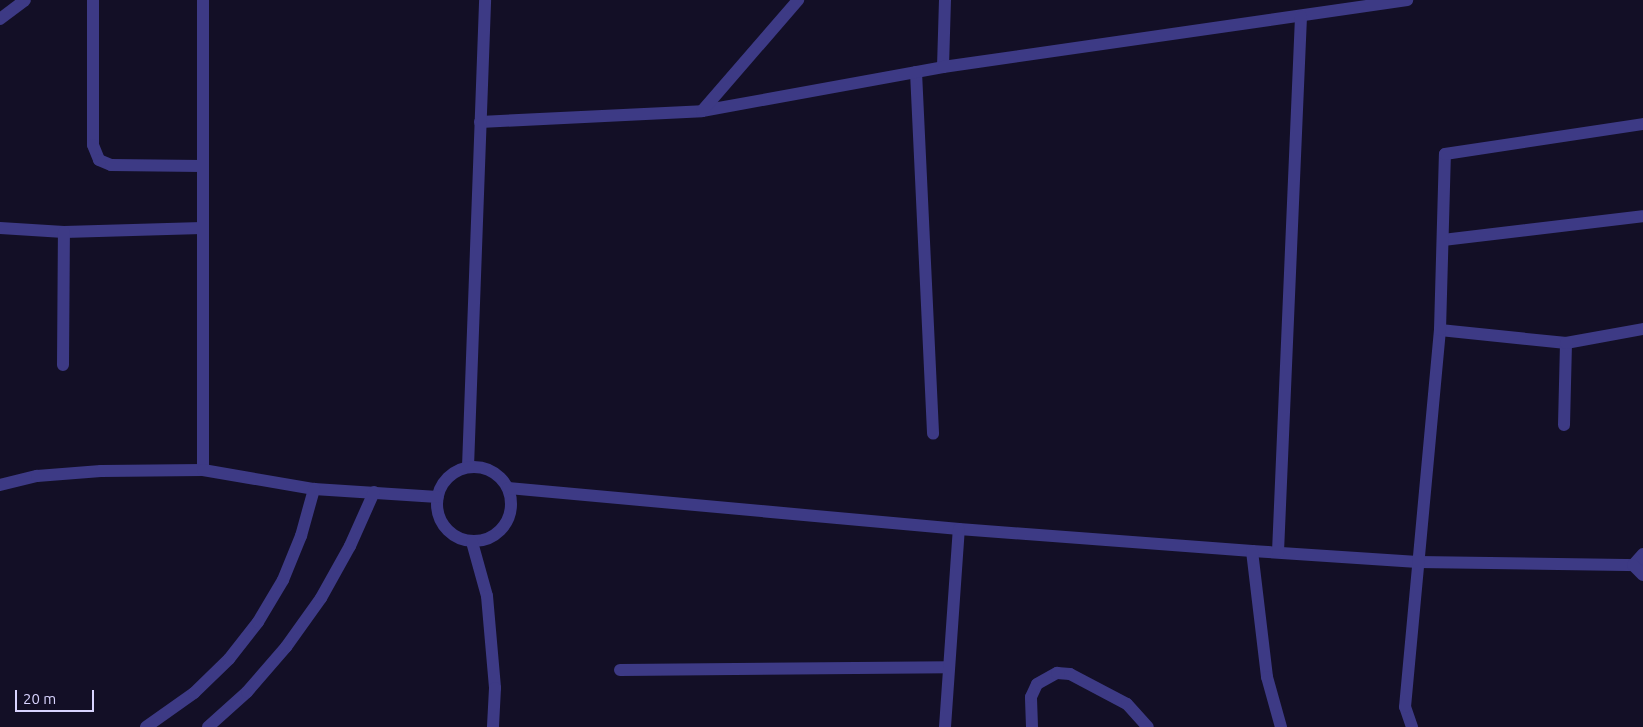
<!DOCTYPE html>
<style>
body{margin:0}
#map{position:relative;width:1643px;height:727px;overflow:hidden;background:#130f26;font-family:Ubuntu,sans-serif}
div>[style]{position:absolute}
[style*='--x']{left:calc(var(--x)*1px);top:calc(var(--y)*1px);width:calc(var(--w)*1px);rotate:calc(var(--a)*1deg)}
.minor>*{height:12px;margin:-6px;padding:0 6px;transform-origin:6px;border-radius:6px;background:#3d3a85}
.minor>.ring{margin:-6px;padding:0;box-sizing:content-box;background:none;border:12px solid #3d3a85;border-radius:50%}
span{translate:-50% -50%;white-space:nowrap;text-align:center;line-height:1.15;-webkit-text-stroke:5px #130f26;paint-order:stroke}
.scale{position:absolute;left:15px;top:690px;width:79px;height:22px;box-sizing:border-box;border:2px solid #d9d4ff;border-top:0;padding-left:6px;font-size:15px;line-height:18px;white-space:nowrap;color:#d9d4ff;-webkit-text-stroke:4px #130f26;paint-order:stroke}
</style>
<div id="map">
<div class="minor">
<div style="--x:93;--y:0;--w:145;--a:90"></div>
<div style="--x:93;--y:145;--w:16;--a:68"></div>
<div style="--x:99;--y:160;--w:13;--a:23"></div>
<div style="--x:111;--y:165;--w:91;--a:0.6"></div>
<div style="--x:0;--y:19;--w:31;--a:-37"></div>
<div style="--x:943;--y:67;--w:67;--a:-88.3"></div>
<div style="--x:916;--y:72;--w:362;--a:87.3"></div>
<div style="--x:702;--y:111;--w:245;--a:-10.3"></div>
<div style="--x:943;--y:67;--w:469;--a:-8.2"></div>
<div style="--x:480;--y:122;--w:222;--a:-2.8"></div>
<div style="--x:702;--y:111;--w:147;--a:-49.1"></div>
<div style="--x:0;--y:228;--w:64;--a:3.6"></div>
<div style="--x:64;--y:232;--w:138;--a:-1.7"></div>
<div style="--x:1443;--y:240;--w:201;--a:-6.8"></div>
<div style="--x:1440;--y:330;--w:127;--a:5.9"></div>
<div style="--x:63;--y:365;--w:133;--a:-89.6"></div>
<div style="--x:1564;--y:425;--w:82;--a:-88.6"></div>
<div style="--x:1566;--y:343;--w:78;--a:-10.3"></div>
<div style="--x:468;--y:467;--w:467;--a:-87.9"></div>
<div class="ring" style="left:437px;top:467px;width:62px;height:62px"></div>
<div style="--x:203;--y:470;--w:470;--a:-90"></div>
<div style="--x:0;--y:485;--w:38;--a:-14"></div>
<div style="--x:37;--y:476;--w:64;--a:-4.5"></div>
<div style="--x:101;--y:471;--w:102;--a:-0.6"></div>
<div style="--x:203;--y:470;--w:113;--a:9.7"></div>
<div style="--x:314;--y:489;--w:124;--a:3.7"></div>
<div style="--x:508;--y:488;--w:453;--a:5.2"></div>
<div style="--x:959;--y:529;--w:294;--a:4.3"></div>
<div style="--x:1252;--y:551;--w:166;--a:3.8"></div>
<div style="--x:1418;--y:562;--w:225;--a:0.8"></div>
<div style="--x:472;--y:542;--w:56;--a:74.5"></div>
<div style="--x:487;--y:596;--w:92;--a:85"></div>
<div style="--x:495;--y:688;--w:39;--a:93"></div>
<div style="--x:1252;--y:551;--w:127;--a:83.2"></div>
<div style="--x:1267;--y:677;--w:52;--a:74.4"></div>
<div style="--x:1278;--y:552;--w:536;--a:-87.54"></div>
<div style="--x:1643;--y:554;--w:15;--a:132"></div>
<div style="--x:1633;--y:565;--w:14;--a:45"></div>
<div style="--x:620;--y:670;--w:329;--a:-0.5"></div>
<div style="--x:146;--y:727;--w:59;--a:-35.3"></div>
<div style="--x:194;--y:693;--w:49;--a:-44.2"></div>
<div style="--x:229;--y:659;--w:47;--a:-51.9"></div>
<div style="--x:258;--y:622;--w:49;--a:-59.2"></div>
<div style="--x:283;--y:580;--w:48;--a:-67.8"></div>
<div style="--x:301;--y:536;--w:49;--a:-74.5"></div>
<div style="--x:208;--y:727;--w:52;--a:-41.9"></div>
<div style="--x:247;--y:692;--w:60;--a:-49.1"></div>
<div style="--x:286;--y:647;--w:60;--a:-54.5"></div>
<div style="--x:321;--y:598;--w:60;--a:-60.9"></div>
<div style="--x:350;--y:546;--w:59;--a:-66"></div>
<div style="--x:945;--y:727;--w:198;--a:-86"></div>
<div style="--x:1032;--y:727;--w:30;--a:-92"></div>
<div style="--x:1031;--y:697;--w:14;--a:-65"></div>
<div style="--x:1037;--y:684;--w:23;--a:-29"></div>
<div style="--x:1057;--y:673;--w:13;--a:4"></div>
<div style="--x:1070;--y:674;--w:64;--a:27.8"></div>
<div style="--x:1127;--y:704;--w:31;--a:48"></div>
<div style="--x:1412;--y:727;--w:21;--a:-109"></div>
<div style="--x:1405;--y:707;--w:379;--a:-84.7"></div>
<div style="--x:1440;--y:330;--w:176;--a:-88.4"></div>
<div style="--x:1445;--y:154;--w:200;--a:-8.6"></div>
</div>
<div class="scale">20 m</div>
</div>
